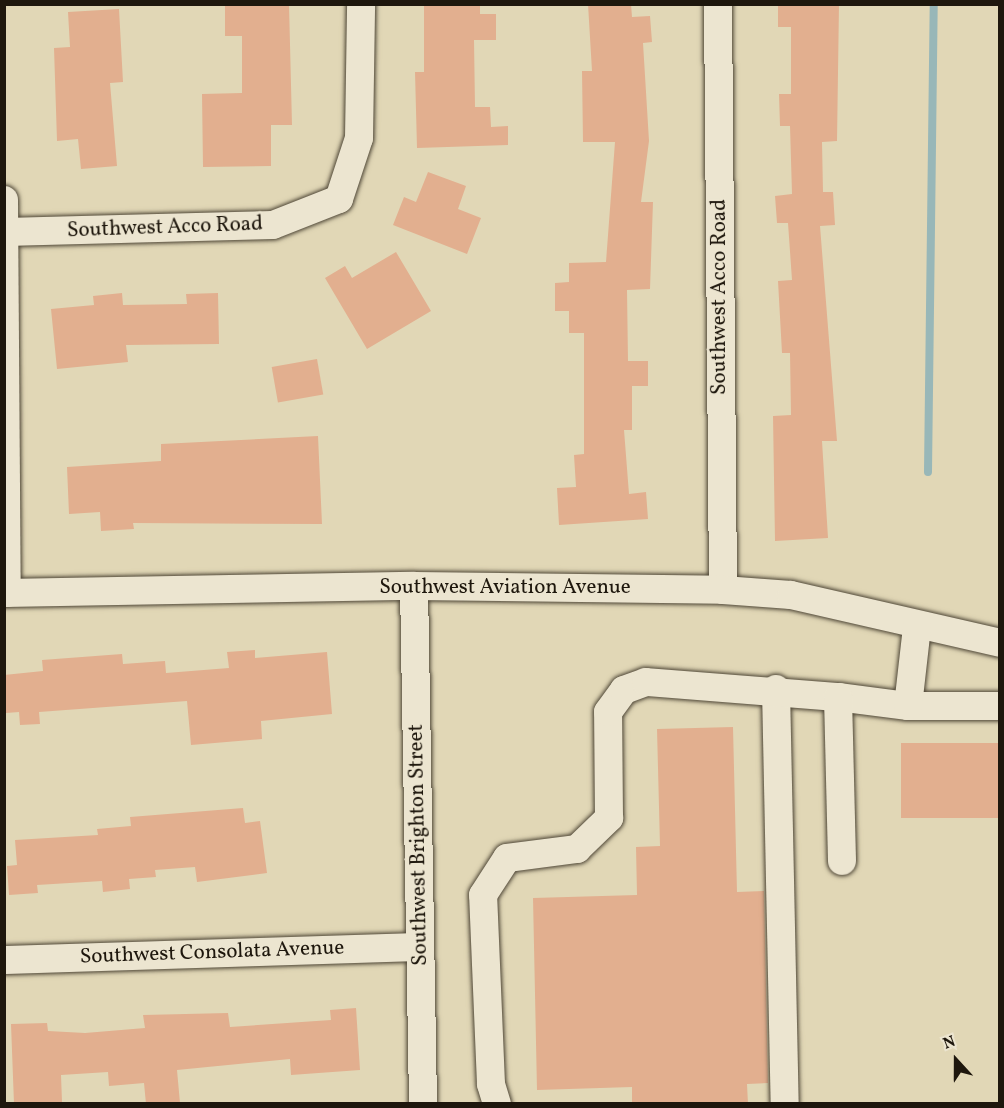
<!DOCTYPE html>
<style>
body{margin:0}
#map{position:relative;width:1004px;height:1108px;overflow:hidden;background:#e1d7b6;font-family:Vollkorn,serif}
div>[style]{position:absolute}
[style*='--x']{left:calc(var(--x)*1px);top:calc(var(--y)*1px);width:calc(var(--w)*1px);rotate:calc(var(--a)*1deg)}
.stream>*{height:8px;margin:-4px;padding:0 4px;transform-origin:4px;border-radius:4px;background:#98b7b8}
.building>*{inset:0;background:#e2af8f;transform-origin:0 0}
.roads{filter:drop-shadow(0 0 2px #4f4737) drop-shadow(0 0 2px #4f4737)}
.minor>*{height:28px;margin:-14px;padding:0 14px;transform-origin:14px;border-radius:14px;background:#ece5d0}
span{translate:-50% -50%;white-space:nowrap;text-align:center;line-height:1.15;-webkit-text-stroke:5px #ece5d0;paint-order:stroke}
.street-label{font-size:21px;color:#1e170d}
.frame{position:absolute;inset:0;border:6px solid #1e170d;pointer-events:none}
.north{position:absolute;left:926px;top:1030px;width:60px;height:60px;-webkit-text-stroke:4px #ece5d0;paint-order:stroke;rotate:339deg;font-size:16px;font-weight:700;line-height:24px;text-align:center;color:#1e170d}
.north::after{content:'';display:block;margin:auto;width:21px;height:27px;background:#1e170d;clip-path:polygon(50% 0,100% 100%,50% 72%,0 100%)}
</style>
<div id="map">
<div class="stream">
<div style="--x:928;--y:472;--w:468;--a:-89.3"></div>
</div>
<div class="building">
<div style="clip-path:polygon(225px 4px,289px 4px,292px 125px,271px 125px,271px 166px,203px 167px,202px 94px,242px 93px,242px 36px,225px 36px)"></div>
<div style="clip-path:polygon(424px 4px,480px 4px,480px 14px,496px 14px,496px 40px,474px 40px,475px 107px,490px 107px,491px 127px,508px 126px,508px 145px,417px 148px,415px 72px,424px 72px)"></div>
<div style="clip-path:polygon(588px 4px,631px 4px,632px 17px,650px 16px,652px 42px,643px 43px,649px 141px,641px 202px,653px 202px,650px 289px,627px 290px,628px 361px,648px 361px,648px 386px,632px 386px,632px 430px,624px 430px,629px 494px,646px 492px,648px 519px,559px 525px,557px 488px,576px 487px,574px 455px,584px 454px,584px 333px,569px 333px,569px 311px,555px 311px,555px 283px,569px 282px,569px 263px,606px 262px,615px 142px,583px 142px,582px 71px,592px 71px)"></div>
<div style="clip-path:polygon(778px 4px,839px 4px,837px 141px,822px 142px,823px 192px,833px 192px,835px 225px,820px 226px,837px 441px,822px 441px,828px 538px,775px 541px,773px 416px,791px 415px,790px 353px,782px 353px,778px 281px,792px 280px,788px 223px,777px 223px,775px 196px,792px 194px,790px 126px,780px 126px,779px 94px,791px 94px,791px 27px,778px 27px)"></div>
<div style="clip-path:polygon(119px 9px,123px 82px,110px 83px,117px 166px,81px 169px,78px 139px,57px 141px,54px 48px,70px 47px,68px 12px)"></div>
<div style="clip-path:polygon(428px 172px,466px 186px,458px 209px,481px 218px,467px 254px,393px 225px,404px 197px,416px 202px)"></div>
<div style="clip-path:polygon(396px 252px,431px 311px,367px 349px,325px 278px,345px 266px,352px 278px)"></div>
<div style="clip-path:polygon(122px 293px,123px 305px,187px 304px,186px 294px,218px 293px,219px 344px,126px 345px,128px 362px,57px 369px,51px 309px,94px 305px,93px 296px)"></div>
<div style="left:317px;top:359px;width:36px;height:46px;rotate:80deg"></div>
<div style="clip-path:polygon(318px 436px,322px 524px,133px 523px,134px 529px,101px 531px,100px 512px,69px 514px,67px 467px,161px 461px,161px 444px)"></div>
<div style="clip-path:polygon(255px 650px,255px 658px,327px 652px,332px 714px,261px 721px,262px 739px,191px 745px,187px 701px,39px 712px,40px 724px,20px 725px,19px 712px,6px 713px,4px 675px,43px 671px,42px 660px,122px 654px,123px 664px,165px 661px,166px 673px,229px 668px,227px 652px)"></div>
<div style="clip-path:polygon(733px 727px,737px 892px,764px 891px,768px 1083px,747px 1084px,748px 1104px,632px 1104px,632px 1087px,537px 1090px,533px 898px,637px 895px,636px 847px,660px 846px,657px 729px)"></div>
<div style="left:999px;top:743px;width:75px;height:98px;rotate:90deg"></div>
<div style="clip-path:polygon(243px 808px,245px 823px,260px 821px,267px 873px,197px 882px,195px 867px,155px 870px,156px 877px,129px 879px,130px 889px,103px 892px,102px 881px,37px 885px,38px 893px,9px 895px,7px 866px,17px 865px,15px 840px,98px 835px,97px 829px,131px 826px,130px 817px)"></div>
<div style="clip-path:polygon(356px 1008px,360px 1070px,291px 1075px,290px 1059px,177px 1070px,180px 1103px,168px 1104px,146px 1104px,144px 1083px,109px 1086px,108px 1072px,61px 1075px,62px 1102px,14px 1104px,11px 1024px,47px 1023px,48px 1031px,85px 1033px,145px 1028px,143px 1015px,228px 1013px,230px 1027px,331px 1020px,330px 1010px)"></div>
</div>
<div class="roads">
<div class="minor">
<div style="--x:718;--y:4;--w:586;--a:89.51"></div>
<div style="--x:4;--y:200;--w:393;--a:89.6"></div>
<div style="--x:5;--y:232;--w:268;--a:-1.5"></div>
<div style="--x:273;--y:225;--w:71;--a:-21.5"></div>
<div style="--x:339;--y:199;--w:64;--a:-71.8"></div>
<div style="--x:359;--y:138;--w:134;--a:-89.1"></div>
<div style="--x:414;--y:586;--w:518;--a:89"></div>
<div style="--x:4;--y:593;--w:410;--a:-1"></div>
<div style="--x:414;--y:586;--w:309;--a:0.7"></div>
<div style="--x:723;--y:590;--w:68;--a:4.2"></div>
<div style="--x:791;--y:595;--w:214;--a:12.9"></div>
<div style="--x:776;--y:689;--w:415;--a:88.8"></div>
<div style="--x:838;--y:697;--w:71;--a:7.3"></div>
<div style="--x:908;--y:706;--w:92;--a:0"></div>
<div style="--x:908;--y:706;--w:80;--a:-83.5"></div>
<div style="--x:4;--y:960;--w:416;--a:-1.8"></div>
<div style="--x:497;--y:1104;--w:21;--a:-107"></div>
<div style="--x:491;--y:1084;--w:189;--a:-92.4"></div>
<div style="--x:483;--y:895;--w:44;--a:-57"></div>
<div style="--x:507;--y:858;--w:71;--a:-7.3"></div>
<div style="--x:577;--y:849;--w:45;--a:-44.1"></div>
<div style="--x:609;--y:818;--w:106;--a:-90.5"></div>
<div style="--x:608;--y:712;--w:27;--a:-54"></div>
<div style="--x:624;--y:690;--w:23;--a:-20"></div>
<div style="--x:646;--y:682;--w:193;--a:4.5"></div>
<div style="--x:838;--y:697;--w:164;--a:88.6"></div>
</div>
</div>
<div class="street-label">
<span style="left:165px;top:228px;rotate:-2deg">Southwest Acco Road</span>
<span style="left:720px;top:297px;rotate:-90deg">Southwest Acco Road</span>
<span style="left:505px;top:588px">Southwest Aviation Avenue</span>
<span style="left:419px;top:845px;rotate:-91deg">Southwest Brighton Street</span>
<span style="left:212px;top:953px;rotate:-2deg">Southwest Consolata Avenue</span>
</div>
<div class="frame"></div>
<div class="north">N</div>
</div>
